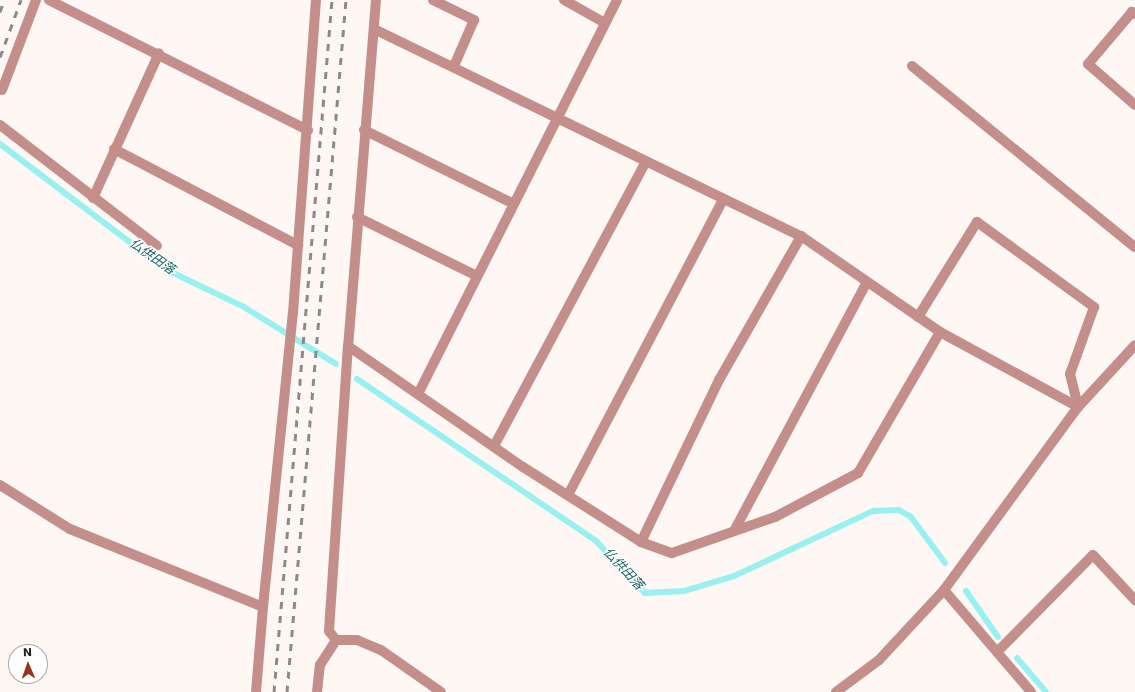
<!DOCTYPE html>
<meta charset="utf-8">
<style>
body{margin:0}
#map{position:relative;width:1135px;height:692px;overflow:hidden;background:#fef7f4;font-family:"DejaVu Sans","Noto Sans JP",sans-serif}
div>[style]{position:absolute}
[style*='--x']{left:calc(var(--x)*1px);top:calc(var(--y)*1px);width:calc(var(--w)*1px);rotate:calc(var(--a)*1deg)}
.stream>*{height:6px;margin:-3px;padding:0 3px;transform-origin:3px;border-radius:3px;background:#99f0f0}
.service>*{height:10px;margin:-5px;padding:0 5px;transform-origin:5px;border-radius:5px;background:#c48f8a}
.minor>*{height:10px;margin:-5px;padding:0 5px;transform-origin:5px;border-radius:5px;background:#c48f8a}
.tertiary>*{height:10px;margin:-5px;padding:0 5px;transform-origin:5px;border-radius:5px;background:#c48f8a}
.rail>*{height:3px;margin-top:-1.5px;transform-origin:0;background:repeating-linear-gradient(90deg,#8f8885 0 7px,transparent 0 14px)}
span{translate:-50% -50%;white-space:nowrap;text-align:center;line-height:1.15;-webkit-text-stroke:3px #fff;paint-order:stroke}
.water-label{font-size:13px;color:#196263;font-style:italic}
.north{position:absolute;left:8px;top:644px;width:40px;height:40px;box-sizing:border-box;background:#fff;border:1px solid #a9a7a5;border-radius:50%;rotate:358deg;font-size:11px;font-weight:700;line-height:16px;text-align:center;color:#28221f}
.north::after{content:'';display:block;margin:auto;width:14px;height:18px;background:#9a311c;clip-path:polygon(50% 0,100% 100%,50% 72%,0 100%)}
</style>
<div id="map">
<div class="stream">
<div style="--x:0;--y:144;--w:207;--a:37.1"></div>
<div style="--x:165;--y:269;--w:88;--a:25.7"></div>
<div style="--x:244;--y:307;--w:108;--a:31.8"></div>
<div style="--x:357;--y:379;--w:289;--a:34.1"></div>
<div style="--x:596;--y:541;--w:71;--a:46.7"></div>
<div style="--x:645;--y:593;--w:39;--a:-3"></div>
<div style="--x:684;--y:591;--w:52;--a:-16.7"></div>
<div style="--x:734;--y:576;--w:153;--a:-25.1"></div>
<div style="--x:873;--y:511;--w:26;--a:-2"></div>
<div style="--x:899;--y:510;--w:14;--a:30"></div>
<div style="--x:911;--y:517;--w:57;--a:53.5"></div>
<div style="--x:966;--y:591;--w:56;--a:55.2"></div>
<div style="--x:1017;--y:658;--w:45;--a:49.5"></div>
</div>
<div class="service">
<div style="--x:433;--y:0;--w:46;--a:26"></div>
<div style="--x:474;--y:20;--w:50;--a:113.5"></div>
<div style="--x:564;--y:0;--w:47;--a:29.3"></div>
<div style="--x:364;--y:130;--w:165;--a:26.3"></div>
<div style="--x:114;--y:149;--w:208;--a:27.6"></div>
<div style="--x:93;--y:198;--w:159;--a:-65.5"></div>
<div style="--x:357;--y:217;--w:131;--a:26.2"></div>
<div style="--x:918;--y:317;--w:112;--a:-58.2"></div>
<div style="--x:977;--y:222;--w:145;--a:36"></div>
<div style="--x:1094;--y:307;--w:71;--a:109.7"></div>
<div style="--x:1070;--y:374;--w:34;--a:76"></div>
<div style="--x:494;--y:446;--w:321;--a:-61.9"></div>
<div style="--x:568;--y:495;--w:333;--a:-62.3"></div>
<div style="--x:734;--y:531;--w:282;--a:-61.9"></div>
<div style="--x:641;--y:542;--w:180;--a:-64.3"></div>
<div style="--x:719;--y:380;--w:166;--a:-60.3"></div>
</div>
<div class="minor">
<div style="--x:49;--y:0;--w:290;--a:26.7"></div>
<div style="--x:376;--y:0;--w:347;--a:94.6"></div>
<div style="--x:348;--y:346;--w:213;--a:34.7"></div>
<div style="--x:523;--y:467;--w:140;--a:32.4"></div>
<div style="--x:641;--y:542;--w:33;--a:20"></div>
<div style="--x:672;--y:553;--w:109;--a:-19.3"></div>
<div style="--x:775;--y:517;--w:94;--a:-27.9"></div>
<div style="--x:858;--y:473;--w:163;--a:-59.8"></div>
<div style="--x:1135;--y:14;--w:4;--a:-146"></div>
<div style="--x:1132;--y:12;--w:68;--a:130.2"></div>
<div style="--x:1088;--y:64;--w:62;--a:41.1"></div>
<div style="--x:374;--y:29;--w:475;--a:25.9"></div>
<div style="--x:801;--y:236;--w:169;--a:34.6"></div>
<div style="--x:940;--y:332;--w:157;--a:28.5"></div>
<div style="--x:912;--y:66;--w:287;--a:39.1"></div>
<div style="--x:2;--y:90;--w:96;--a:-69.3"></div>
<div style="--x:0;--y:125;--w:198;--a:37.6"></div>
<div style="--x:419;--y:392;--w:439;--a:-63.2"></div>
<div style="--x:0;--y:485;--w:83;--a:32.2"></div>
<div style="--x:70;--y:529;--w:208;--a:22"></div>
<div style="--x:263;--y:607;--w:85;--a:94.7"></div>
<div style="--x:944;--y:590;--w:134;--a:49.5"></div>
<div style="--x:263;--y:607;--w:296;--a:-84.2"></div>
<div style="--x:293;--y:313;--w:314;--a:-85.8"></div>
<div style="--x:336;--y:640;--w:11;--a:-128"></div>
<div style="--x:329;--y:631;--w:286;--a:-86.2"></div>
<div style="--x:997;--y:652;--w:136;--a:-45.3"></div>
<div style="--x:1093;--y:555;--w:62;--a:47"></div>
<div style="--x:836;--y:692;--w:54;--a:-36.7"></div>
<div style="--x:879;--y:660;--w:96;--a:-47.1"></div>
<div style="--x:944;--y:590;--w:227;--a:-53.8"></div>
<div style="--x:1078;--y:407;--w:84;--a:-47.4"></div>
</div>
<div class="tertiary">
<div style="--x:317;--y:692;--w:27;--a:-84"></div>
<div style="--x:320;--y:665;--w:30;--a:-57"></div>
<div style="--x:336;--y:640;--w:21;--a:0"></div>
<div style="--x:357;--y:640;--w:26;--a:23"></div>
<div style="--x:381;--y:650;--w:73;--a:35"></div>
</div>
<div class="rail">
<div style="--x:0;--y:12;--w:13;--a:-72"></div>
<div style="--x:0;--y:57;--w:61;--a:-69.8"></div>
<div style="--x:274;--y:692;--w:694;--a:-85.21"></div>
<div style="--x:287;--y:692;--w:695;--a:-85.13"></div>
</div>
<div class="water-label">
<span style="left:152px;top:257px;rotate:35deg">仏供田落</span>
<span style="left:623px;top:569px;rotate:47deg">仏供田落</span>
</div>
<div class="north">N</div>
</div>
